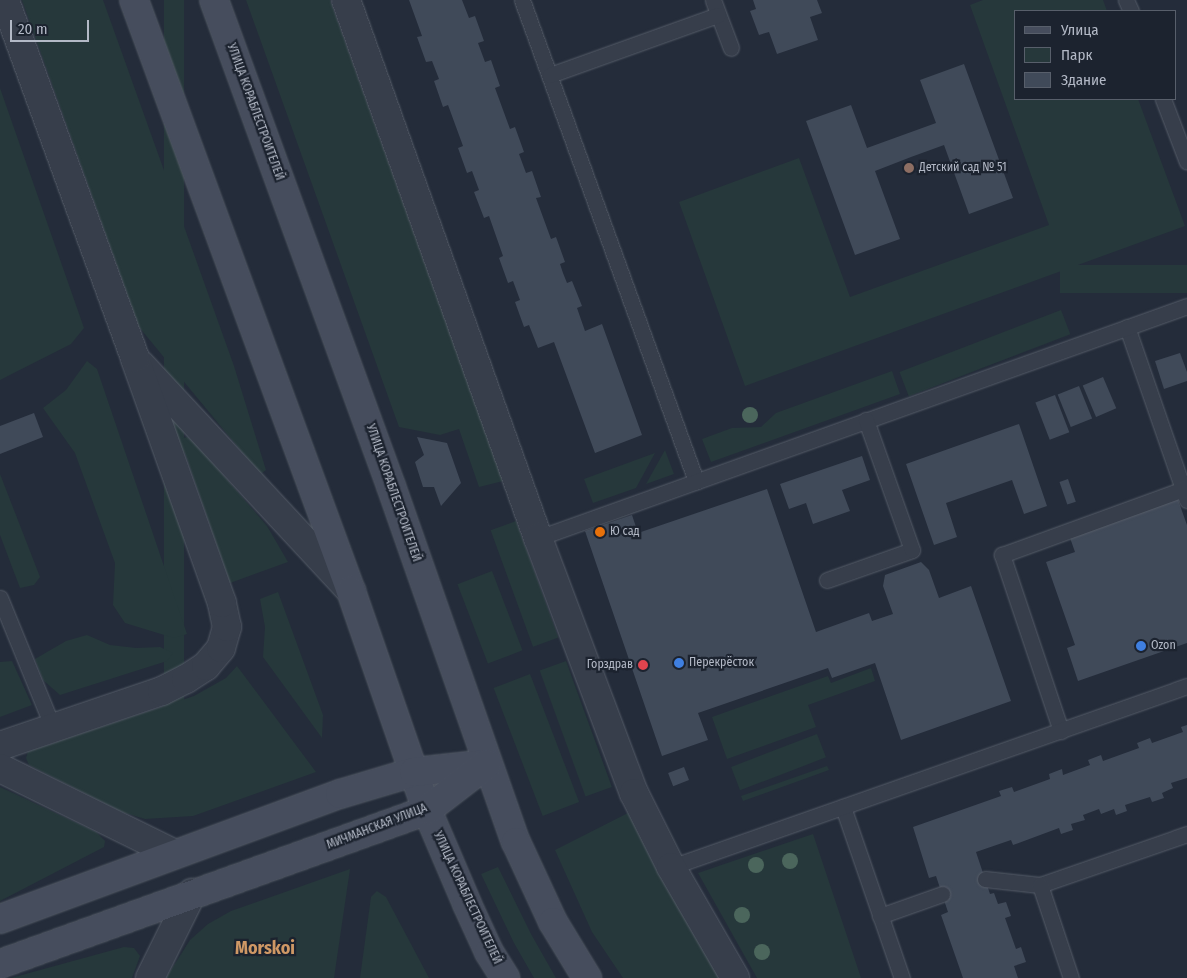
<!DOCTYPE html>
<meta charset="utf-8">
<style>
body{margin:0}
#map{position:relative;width:1187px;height:978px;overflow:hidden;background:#242c3a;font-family:"Fira Sans Condensed",sans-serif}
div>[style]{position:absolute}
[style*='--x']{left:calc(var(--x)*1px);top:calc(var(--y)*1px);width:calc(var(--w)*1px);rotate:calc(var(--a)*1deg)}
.green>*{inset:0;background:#26383b;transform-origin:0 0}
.building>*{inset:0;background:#404a59;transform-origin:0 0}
.roads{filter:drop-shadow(0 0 1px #555c68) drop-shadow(0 0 1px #555c68)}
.service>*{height:15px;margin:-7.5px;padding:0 7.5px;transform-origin:7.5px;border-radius:7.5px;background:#373e4b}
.minor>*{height:28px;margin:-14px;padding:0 14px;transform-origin:14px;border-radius:14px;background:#373e4b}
.secondary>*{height:28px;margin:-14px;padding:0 14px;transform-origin:14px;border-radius:14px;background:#464d5d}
.trees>*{width:16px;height:16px;margin:-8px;border-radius:50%;background:#4b665c}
.dots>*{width:14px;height:14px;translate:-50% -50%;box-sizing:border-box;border:2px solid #1c232f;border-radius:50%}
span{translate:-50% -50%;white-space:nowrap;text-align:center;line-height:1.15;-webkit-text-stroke:4.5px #1c232f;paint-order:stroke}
.street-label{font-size:12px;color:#b3b9c6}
.poi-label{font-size:12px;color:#b3b9c6}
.left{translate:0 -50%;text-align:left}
.right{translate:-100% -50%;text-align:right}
.district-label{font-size:18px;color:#cf9865;font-weight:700}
.legend{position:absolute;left:1014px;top:10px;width:162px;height:90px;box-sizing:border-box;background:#1c232f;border:1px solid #585f6b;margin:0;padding:6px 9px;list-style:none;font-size:15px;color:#b3b9c6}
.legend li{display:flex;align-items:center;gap:10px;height:25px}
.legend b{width:25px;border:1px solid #585f6b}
.scale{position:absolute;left:10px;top:20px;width:79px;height:22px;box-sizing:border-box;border:2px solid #b3b9c6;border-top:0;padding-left:6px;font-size:15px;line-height:18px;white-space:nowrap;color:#b3b9c6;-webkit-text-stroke:4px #1c232f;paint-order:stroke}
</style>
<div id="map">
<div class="green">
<div style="clip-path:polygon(22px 0,103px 0,234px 366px,266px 470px,262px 473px,259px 473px,139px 327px)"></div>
<div style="left:164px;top:0;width:20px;height:734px"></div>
<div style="clip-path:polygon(246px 0,330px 0,503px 481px,479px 487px,459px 429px,440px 435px,399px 427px)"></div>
<div style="clip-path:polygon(983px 0,1103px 0,1107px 11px,1016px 11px,1016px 99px,1138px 99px,1185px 226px,745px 386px,679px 202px,799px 158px,850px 297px,1049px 225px,970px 5px)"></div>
<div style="clip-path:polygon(0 88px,84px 328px,71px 344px,0 380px)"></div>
<div style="left:1187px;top:265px;width:28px;height:127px;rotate:90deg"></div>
<div style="left:1061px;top:310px;width:26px;height:173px;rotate:69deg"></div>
<div style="clip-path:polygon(87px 361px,97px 369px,187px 634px,174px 638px,125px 623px,113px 605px,115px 563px,75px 453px,43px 408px,66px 390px)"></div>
<div style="clip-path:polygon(892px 371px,900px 394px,711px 462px,702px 439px,732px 428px,761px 427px,776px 413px)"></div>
<div style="clip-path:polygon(187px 437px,194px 441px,267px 526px,288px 562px,230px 583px,180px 439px)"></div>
<div style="clip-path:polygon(665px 450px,674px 474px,646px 484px)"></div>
<div style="clip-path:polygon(655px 453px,636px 488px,593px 503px,584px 479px)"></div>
<div style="clip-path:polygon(0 474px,40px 577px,34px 585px,20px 588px,0 535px)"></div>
<div style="left:516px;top:521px;width:124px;height:27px;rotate:70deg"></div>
<div style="left:492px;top:571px;width:85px;height:37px;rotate:69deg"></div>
<div style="clip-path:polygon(278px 592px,323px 715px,322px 738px,263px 657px,265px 627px,260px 599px)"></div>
<div style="clip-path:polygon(87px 635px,110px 645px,136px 648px,160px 647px,173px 653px,167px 661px,60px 695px,43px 680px,35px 659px,66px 641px)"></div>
<div style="clip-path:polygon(12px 661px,32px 705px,0 717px,0 662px)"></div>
<div style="left:566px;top:661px;width:134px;height:28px;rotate:70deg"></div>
<div style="clip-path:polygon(237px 666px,316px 772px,193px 816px,145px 819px,122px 812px,29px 765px,26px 758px,28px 752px,35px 749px,194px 696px,226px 678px)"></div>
<div style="clip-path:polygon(871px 668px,875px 681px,808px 705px,816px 727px,727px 759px,712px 717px,828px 676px,831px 683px)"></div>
<div style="left:530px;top:674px;width:137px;height:39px;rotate:69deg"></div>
<div style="left:817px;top:734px;width:25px;height:92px;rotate:69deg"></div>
<div style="clip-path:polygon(827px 766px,829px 770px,743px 801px,741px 796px)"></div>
<div style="clip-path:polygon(0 787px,96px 832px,105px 841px,104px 847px,0 901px)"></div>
<div style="clip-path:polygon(628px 813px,711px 962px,721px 978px,623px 978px,592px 932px,555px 850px)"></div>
<div style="clip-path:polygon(813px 834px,861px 978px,757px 978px,698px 873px)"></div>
<div style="clip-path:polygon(498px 867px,531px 934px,556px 978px,534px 978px,514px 943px,481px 874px)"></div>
<div style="clip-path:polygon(350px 869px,334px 978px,166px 978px,190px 940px,208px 924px,231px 911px)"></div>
<div style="clip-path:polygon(377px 891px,386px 897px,429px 978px,360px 978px,371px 897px)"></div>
<div style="clip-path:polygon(124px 947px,134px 948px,140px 956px,132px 978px,11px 978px)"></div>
</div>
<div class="building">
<div style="clip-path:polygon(409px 0,462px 0,469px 18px,475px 16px,484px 41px,478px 43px,485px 62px,491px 60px,500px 86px,495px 88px,510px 129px,515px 127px,524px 152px,519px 154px,526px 173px,532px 171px,541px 197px,536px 198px,551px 239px,556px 237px,565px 262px,560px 264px,563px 273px,567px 283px,572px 281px,582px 306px,577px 308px,585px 331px,602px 324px,642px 435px,595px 453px,554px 342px,538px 348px,529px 325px,524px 327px,515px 302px,520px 300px,513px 281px,508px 283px,499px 258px,503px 256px,489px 216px,484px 218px,474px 192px,479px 190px,472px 171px,467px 173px,458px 148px,463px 146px,448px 105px,443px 107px,434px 81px,439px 79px,432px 61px,426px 62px,417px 37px,422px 36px)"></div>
<div style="clip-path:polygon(753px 0,817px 0,822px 13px,810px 17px,818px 40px,777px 54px,769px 32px,759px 35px,750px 11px,756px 9px)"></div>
<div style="clip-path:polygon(964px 64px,1013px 198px,969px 214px,944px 145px,911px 157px,875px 171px,900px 239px,855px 255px,806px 121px,851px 105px,867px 148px,936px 123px,920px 80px)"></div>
<div style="clip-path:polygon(1180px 353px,1187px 372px,1187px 381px,1164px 389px,1155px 361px)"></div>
<div style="left:1103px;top:377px;width:34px;height:22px;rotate:67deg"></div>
<div style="left:1079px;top:386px;width:35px;height:23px;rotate:68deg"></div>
<div style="left:1055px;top:395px;width:40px;height:21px;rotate:69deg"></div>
<div style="clip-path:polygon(34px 413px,43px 437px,0 454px,0 426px)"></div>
<div style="clip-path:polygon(1019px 424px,1047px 506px,1024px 514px,1012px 480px,946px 503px,957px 537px,934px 545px,906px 464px)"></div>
<div style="clip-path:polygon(417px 437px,447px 443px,461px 483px,441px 506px,434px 487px,423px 487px,415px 462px,424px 455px)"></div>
<div style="clip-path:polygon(862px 456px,870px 480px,842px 490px,850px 511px,813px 524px,806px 503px,789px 509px,780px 484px)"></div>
<div style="left:1068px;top:479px;width:24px;height:9px;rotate:71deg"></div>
<div style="clip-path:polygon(767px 489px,816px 632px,869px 613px,872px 621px,893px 614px,883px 586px,885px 575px,921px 562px,929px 570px,939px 598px,971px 586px,1011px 701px,901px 740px,875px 663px,832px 678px,828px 668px,698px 713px,708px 740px,662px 756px,585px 531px,632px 515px,638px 533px)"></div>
<div style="clip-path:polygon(1177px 497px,1187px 525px,1187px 643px,1078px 681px,1067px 648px,1075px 645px,1046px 562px,1075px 552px,1069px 535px)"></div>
<div style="clip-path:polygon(1187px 725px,1187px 778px,1171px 783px,1173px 788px,1162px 793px,1164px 798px,1152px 802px,1150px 797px,1131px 803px,1125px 805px,1127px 811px,1116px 815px,1114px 809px,1101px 814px,1099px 809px,1083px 815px,1085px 820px,1071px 824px,1073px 830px,1061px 834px,1059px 828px,1013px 845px,1011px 840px,976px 852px,990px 894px,994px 893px,998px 904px,1006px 902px,1011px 916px,1005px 918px,1016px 949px,1021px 947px,1026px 962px,1014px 966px,1018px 978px,963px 978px,941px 915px,948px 912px,936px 876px,929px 878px,913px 827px,1001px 796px,999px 791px,1012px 787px,1014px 792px,1050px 779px,1049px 774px,1062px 769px,1063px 775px,1090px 765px,1088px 760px,1101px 755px,1103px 761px,1139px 748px,1137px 743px,1150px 738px,1152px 743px,1183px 732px,1181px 727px)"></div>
<div style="left:684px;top:767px;width:14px;height:17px;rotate:69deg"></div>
</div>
<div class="roads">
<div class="service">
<div style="--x:522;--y:0;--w:512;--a:70.11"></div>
<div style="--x:713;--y:0;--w:51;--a:69.4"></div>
<div style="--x:1126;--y:0;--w:12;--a:66"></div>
<div style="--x:550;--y:75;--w:178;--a:-19.7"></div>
<div style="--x:1163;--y:99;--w:67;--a:69.1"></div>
<div style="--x:1127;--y:327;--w:183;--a:70.9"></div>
<div style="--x:538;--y:538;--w:689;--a:-19.67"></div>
<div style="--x:827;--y:580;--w:90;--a:-19.4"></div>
<div style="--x:912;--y:550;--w:138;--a:-109.5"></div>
<div style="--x:0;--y:598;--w:140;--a:67.8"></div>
<div style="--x:1061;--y:731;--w:186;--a:-108.5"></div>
<div style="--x:1002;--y:555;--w:193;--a:-20"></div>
<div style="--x:843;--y:807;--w:181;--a:71"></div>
<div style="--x:671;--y:867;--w:547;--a:-19.33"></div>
<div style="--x:985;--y:879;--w:55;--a:6.2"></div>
<div style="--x:1040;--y:885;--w:156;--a:-19.1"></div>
<div style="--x:1040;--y:885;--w:98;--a:71.6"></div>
<div style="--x:880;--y:916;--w:66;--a:-19.5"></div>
</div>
<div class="minor">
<div style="--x:346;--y:0;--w:571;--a:70.36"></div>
<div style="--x:538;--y:538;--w:272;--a:69.4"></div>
<div style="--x:634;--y:793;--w:83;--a:63.4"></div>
<div style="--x:671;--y:867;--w:128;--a:60"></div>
<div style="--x:141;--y:365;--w:309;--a:47.1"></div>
<div style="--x:0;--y:746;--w:171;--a:-18.8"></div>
<div style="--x:162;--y:691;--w:27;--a:-27"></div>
<div style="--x:186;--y:679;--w:24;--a:-33"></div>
<div style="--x:206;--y:666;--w:23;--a:-50"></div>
<div style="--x:221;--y:648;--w:22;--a:-74"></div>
<div style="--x:227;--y:627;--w:25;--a:-102"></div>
<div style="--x:222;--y:603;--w:260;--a:-109.6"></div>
<div style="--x:135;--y:358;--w:381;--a:-110"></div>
<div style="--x:0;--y:768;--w:195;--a:26.2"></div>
<div style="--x:150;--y:978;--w:95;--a:-63.7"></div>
</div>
<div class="secondary">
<div style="--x:134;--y:0;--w:630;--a:69.84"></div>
<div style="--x:351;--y:591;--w:232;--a:70.9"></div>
<div style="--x:427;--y:810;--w:102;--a:66.9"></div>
<div style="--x:467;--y:904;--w:53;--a:65.4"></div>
<div style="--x:489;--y:952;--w:31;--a:58"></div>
<div style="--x:214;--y:0;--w:517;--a:69.99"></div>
<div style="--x:391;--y:486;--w:377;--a:70.7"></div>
<div style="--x:516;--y:842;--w:88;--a:65.2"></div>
<div style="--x:553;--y:922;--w:66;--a:58.7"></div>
<div style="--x:0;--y:919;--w:362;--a:-20.2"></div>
<div style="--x:340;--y:794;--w:77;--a:-16.6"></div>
<div style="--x:414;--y:772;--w:73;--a:-6.3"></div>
<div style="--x:0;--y:964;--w:454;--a:-19.8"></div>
<div style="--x:427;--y:810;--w:76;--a:-37.5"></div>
</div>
</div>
<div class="trees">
<div style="left:750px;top:415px"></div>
<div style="left:790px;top:861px"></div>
<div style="left:756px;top:865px"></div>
<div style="left:742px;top:915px"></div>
<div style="left:762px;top:952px"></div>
</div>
<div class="dots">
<div style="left:909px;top:168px;background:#8d6e63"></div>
<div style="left:600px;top:532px;background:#e8710a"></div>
<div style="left:1141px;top:646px;background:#3f7fe0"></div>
<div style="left:679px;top:663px;background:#3f7fe0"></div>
<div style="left:643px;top:665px;background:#e0444e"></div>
</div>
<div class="street-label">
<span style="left:255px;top:112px;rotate:70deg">УЛИЦА КОРАБЛЕСТРОИТЕЛЕЙ</span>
<span style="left:393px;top:493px;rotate:71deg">УЛИЦА КОРАБЛЕСТРОИТЕЛЕЙ</span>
<span style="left:377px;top:827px;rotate:-21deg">МИЧМАНСКАЯ УЛИЦА</span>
<span style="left:467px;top:898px;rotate:65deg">УЛИЦА КОРАБЛЕСТРОИТЕЛЕЙ</span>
</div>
<div class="poi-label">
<span class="left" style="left:919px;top:168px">Детский сад № 51</span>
<span class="left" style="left:610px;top:532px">Ю сад</span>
<span class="left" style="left:1151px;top:646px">Ozon</span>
<span class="left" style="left:689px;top:663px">Перекрёсток</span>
<span class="right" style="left:633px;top:665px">Горздрав</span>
</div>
<div class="district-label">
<span style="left:265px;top:948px">Morskoi</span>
</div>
<ul class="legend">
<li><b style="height:6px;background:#464d5d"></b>Улица</li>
<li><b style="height:14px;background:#26383b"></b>Парк</li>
<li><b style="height:14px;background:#404a59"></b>Здание</li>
</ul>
<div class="scale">20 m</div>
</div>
